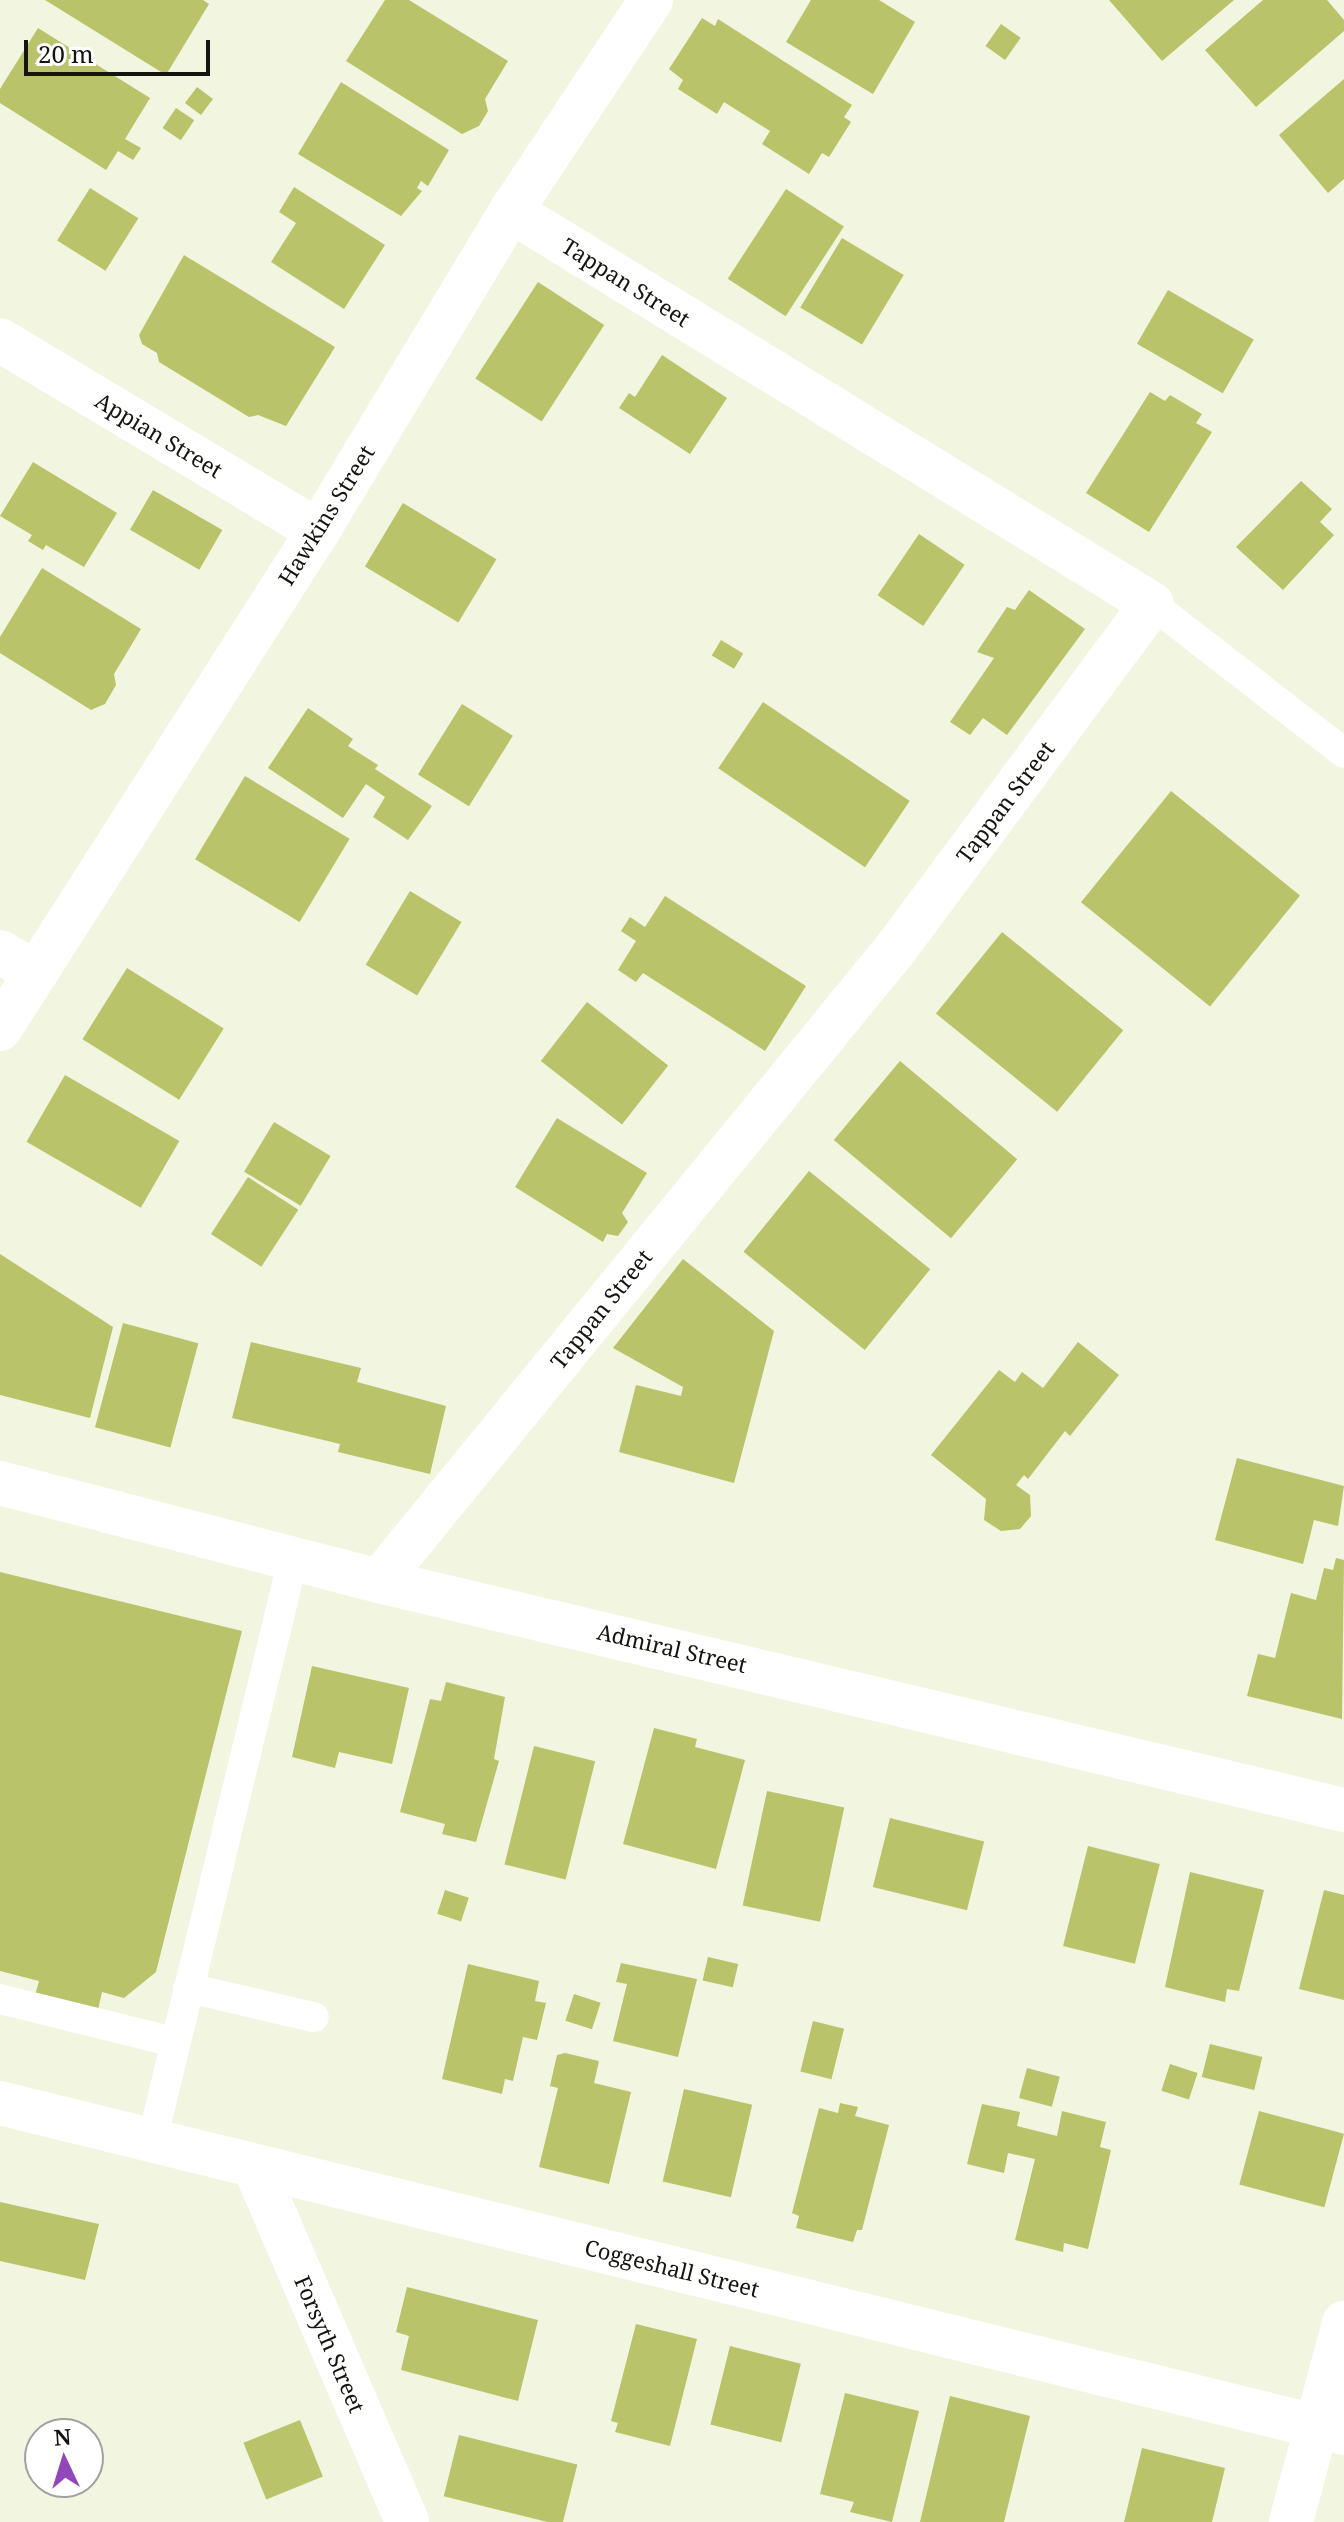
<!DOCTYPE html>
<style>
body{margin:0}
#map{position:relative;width:1344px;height:2522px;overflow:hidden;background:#f2f5e0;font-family:"Noto Serif",serif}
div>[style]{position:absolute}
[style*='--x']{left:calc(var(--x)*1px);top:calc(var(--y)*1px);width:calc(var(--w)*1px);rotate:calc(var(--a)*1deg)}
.building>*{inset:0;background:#b9c369;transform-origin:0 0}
.service>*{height:30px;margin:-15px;padding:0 15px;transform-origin:15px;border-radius:15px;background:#fff}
.minor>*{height:44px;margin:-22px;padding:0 22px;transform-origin:22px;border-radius:22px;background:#fff}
.tertiary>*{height:44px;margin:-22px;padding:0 22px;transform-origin:22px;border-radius:22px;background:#fff}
.secondary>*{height:44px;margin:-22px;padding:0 22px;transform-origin:22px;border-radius:22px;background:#fff}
span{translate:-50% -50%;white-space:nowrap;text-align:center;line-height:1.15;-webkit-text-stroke:7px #fff;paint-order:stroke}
.street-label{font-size:22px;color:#14150e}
.north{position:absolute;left:24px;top:2418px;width:80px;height:80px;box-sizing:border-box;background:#fff;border:2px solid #a1a19f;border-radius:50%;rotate:356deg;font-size:22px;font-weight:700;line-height:32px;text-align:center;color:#14150e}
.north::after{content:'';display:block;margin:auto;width:28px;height:36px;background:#9147b9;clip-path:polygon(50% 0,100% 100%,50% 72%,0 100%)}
.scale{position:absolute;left:24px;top:40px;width:186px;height:36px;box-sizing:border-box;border:4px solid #14150e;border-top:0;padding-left:10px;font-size:24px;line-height:28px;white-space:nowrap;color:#14150e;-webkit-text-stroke:6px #fff;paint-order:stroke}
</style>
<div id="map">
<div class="building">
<div style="clip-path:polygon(45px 0,203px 0,209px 4px,166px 75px)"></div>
<div style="clip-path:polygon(385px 0,409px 0,508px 61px,485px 99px,488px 111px,479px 126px,462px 134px,346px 61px)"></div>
<div style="clip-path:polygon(811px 0,879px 0,915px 22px,873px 94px,786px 42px)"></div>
<div style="clip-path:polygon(1109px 0,1234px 0,1162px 61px)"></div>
<div style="clip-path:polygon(1263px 0,1327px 0,1344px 20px,1344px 31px,1256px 107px,1205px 50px)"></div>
<div style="clip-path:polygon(702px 18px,715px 26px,718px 19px,852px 105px,844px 117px,851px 122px,829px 157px,822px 153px,809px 174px,762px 144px,770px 131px,724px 102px,717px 114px,678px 89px,683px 80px,669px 69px)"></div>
<div style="left:1001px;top:24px;width:24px;height:27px;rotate:35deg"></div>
<div style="clip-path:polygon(38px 28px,150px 98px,125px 139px,141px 148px,133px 160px,118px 151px,106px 170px,0 103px,0 89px)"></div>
<div style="clip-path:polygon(1344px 79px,1344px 179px,1328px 193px,1279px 135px)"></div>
<div style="clip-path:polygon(341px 82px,449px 150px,428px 186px,421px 181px,417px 188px,422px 191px,401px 216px,298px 154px)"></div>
<div style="left:197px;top:87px;width:20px;height:20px;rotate:37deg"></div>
<div style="left:176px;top:108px;width:22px;height:24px;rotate:34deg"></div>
<div style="clip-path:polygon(294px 187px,385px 245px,344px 309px,271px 262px,296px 223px,279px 212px)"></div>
<div style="left:90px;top:188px;width:57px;height:62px;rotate:32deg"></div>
<div style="left:786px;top:189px;width:69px;height:107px;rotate:33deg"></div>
<div style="left:842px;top:238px;width:72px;height:81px;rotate:31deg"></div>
<div style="clip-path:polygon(184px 255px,335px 347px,286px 426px,258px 415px,249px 417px,159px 362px,157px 353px,142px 344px,139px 335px)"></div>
<div style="left:538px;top:282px;width:79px;height:115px;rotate:33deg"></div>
<div style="left:1168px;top:290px;width:99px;height:62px;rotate:30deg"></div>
<div style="clip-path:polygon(662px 355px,727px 398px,690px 454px,619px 408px,629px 393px,635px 397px)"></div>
<div style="clip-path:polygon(1150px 392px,1165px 401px,1170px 395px,1202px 414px,1196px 423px,1212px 432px,1149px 532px,1086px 493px)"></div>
<div style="clip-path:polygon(33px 462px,117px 513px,84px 567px,46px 545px,43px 550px,28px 541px,32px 535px,0 516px)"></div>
<div style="clip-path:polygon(1301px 481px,1332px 509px,1320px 522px,1334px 535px,1283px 590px,1236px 547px)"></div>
<div style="left:153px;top:490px;width:80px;height:46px;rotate:30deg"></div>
<div style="left:403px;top:503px;width:109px;height:74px;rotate:31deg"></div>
<div style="left:919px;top:534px;width:55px;height:74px;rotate:34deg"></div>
<div style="clip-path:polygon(42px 568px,141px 629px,114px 674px,116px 685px,105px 704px,91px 710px,0 653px,0 637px)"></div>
<div style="clip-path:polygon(1029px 590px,1085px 629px,1007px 735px,983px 718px,970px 735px,950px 722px,994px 658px,977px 652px,1007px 607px,1015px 610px)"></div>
<div style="left:721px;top:640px;width:26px;height:18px;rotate:31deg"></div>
<div style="left:763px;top:702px;width:177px;height:80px;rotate:34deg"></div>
<div style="left:462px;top:704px;width:60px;height:83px;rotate:32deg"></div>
<div style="clip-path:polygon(308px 708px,353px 739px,348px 746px,378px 765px,375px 769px,432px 806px,408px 840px,373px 817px,385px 797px,366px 784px,343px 818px,268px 768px)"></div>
<div style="left:245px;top:776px;width:122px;height:97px;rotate:31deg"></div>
<div style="left:1171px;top:791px;width:166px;height:143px;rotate:39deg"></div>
<div style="left:410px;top:891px;width:60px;height:86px;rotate:31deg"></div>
<div style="clip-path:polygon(665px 896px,806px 986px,765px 1051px,643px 973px,636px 982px,618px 970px,636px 941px,621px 931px,630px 917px,645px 927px)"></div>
<div style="left:1002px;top:932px;width:156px;height:105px;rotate:39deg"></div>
<div style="left:127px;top:968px;width:114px;height:84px;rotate:32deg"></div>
<div style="left:587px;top:1002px;width:103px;height:75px;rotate:38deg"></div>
<div style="left:900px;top:1061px;width:153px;height:103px;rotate:40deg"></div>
<div style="left:65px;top:1075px;width:132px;height:77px;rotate:30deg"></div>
<div style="clip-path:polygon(557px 1118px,647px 1173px,622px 1213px,628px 1222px,618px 1236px,607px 1234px,603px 1242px,515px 1187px)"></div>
<div style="left:274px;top:1122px;width:66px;height:58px;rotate:31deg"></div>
<div style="left:809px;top:1171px;width:156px;height:104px;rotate:39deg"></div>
<div style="left:248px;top:1177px;width:60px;height:68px;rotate:33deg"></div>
<div style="clip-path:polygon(0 1254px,113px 1327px,90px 1418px,0 1395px)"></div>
<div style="clip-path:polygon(683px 1259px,774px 1331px,734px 1483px,619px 1452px,636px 1385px,681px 1396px,683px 1387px,613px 1348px)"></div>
<div style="left:123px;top:1323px;width:78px;height:108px;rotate:15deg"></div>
<div style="clip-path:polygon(251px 1342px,361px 1368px,357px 1382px,446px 1406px,430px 1474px,338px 1452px,340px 1444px,232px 1418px)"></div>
<div style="clip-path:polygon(1078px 1342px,1119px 1375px,1070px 1436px,1065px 1431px,1028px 1479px,1024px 1475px,1016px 1485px,1030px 1495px,1031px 1516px,1020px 1529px,1001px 1531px,984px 1520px,986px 1499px,931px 1455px,999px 1370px,1015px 1382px,1022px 1372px,1043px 1388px)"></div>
<div style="clip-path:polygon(1237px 1458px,1344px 1486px,1338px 1526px,1314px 1520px,1303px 1564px,1215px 1540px)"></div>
<div style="clip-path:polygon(1336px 1558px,1344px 1560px,1342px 1719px,1247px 1696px,1258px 1654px,1275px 1658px,1291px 1593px,1316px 1600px,1324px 1568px,1333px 1570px)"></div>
<div style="clip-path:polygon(0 1572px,242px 1631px,156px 1972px,124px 1998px,102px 1992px,92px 2036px,28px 2021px,39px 1981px,0 1971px)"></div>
<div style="clip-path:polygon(312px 1666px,409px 1688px,392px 1764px,339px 1752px,335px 1768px,292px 1757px)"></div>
<div style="clip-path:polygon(446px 1682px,505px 1697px,494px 1759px,499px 1761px,476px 1842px,442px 1834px,445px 1824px,400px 1812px,430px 1699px,441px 1701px)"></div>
<div style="clip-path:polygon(654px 1728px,697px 1739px,695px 1747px,745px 1760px,716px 1869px,623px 1844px)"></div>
<div style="left:534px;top:1746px;width:63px;height:122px;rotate:14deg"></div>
<div style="left:767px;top:1791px;width:79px;height:117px;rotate:12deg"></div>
<div style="left:890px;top:1818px;width:97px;height:71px;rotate:14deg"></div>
<div style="left:1088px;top:1846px;width:74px;height:103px;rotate:14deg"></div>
<div style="clip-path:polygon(1190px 1872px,1264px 1890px,1239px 1991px,1227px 1989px,1225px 2002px,1165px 1987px)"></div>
<div style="left:445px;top:1890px;width:25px;height:25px;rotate:18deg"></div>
<div style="clip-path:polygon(1324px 1890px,1344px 1895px,1344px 2000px,1299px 1989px)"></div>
<div style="left:708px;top:1957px;width:31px;height:24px;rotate:13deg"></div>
<div style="clip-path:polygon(621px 1963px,697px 1979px,678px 2057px,613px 2041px,627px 1984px,616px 1982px)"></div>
<div style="clip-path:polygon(468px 1964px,539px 1981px,535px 2001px,546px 2003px,537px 2040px,523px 2037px,513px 2081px,505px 2079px,502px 2094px,442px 2079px)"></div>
<div style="left:574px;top:1994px;width:28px;height:28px;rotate:18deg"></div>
<div style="left:813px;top:2021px;width:32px;height:52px;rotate:14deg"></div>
<div style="left:1210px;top:2044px;width:54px;height:34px;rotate:14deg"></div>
<div style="clip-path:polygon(565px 2053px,599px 2061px,594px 2083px,631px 2092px,609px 2184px,539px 2167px,558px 2088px,550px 2086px,557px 2055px)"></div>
<div style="left:1170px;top:2064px;width:29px;height:28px;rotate:18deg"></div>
<div style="left:1027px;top:2068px;width:34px;height:31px;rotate:15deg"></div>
<div style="left:684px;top:2089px;width:70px;height:95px;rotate:13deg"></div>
<div style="clip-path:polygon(840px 2103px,858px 2107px,855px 2116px,889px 2125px,862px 2230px,857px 2230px,853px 2242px,796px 2228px,799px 2216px,792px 2213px,819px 2108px,838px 2113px)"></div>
<div style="clip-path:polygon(982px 2104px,1020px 2112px,1017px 2126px,1057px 2136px,1062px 2111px,1106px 2122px,1100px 2147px,1111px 2150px,1088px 2249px,1064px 2243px,1063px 2252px,1015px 2240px,1035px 2159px,1008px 2153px,1004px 2173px,967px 2164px)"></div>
<div style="left:1259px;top:2111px;width:88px;height:76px;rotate:15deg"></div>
<div style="clip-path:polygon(0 2202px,99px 2224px,85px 2280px,0 2261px)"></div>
<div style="clip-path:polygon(407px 2287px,538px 2320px,518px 2401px,401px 2370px,409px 2336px,396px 2332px)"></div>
<div style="clip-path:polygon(636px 2324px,697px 2339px,670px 2446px,615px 2432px,618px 2423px,611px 2421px)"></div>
<div style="left:730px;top:2346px;width:73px;height:81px;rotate:14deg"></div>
<div style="clip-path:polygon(845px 2393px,919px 2411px,892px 2522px,850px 2512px,854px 2502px,820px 2494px)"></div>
<div style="clip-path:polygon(950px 2396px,1030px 2416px,1004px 2522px,920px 2522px)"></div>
<div style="left:300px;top:2420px;width:61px;height:61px;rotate:68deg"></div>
<div style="left:459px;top:2435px;width:122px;height:63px;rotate:14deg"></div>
<div style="clip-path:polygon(1142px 2448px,1225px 2468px,1212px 2522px,1124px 2522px)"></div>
</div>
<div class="service">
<div style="--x:1152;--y:604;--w:243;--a:37.8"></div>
<div style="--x:188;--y:1988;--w:129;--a:13"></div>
<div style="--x:0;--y:1999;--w:179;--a:13.9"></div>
<div style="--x:152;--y:2141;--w:599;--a:-76.38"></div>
</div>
<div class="minor">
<div style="--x:0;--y:340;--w:371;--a:31"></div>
<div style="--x:0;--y:952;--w:39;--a:30"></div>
<div style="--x:379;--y:1581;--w:819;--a:-50.75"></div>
<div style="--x:897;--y:947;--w:427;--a:-53.4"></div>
<div style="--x:1152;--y:604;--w:752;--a:-148.49"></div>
<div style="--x:0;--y:2103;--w:1384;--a:13.8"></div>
<div style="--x:254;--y:2166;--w:387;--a:66.7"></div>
<div style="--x:1291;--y:2522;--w:206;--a:-75.1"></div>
</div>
<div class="tertiary">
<div style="--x:0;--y:1029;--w:591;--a:-57.44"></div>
<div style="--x:318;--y:531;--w:374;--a:-58.9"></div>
<div style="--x:511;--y:211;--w:253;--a:-56.4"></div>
</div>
<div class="secondary">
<div style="--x:0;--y:1483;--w:391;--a:14.5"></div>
<div style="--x:379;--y:1581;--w:992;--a:13.35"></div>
</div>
<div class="street-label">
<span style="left:626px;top:282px;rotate:32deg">Tappan Street</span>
<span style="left:159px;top:435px;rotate:31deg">Appian Street</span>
<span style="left:326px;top:515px;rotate:-58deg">Hawkins Street</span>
<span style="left:1005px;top:802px;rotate:-53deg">Tappan Street</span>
<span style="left:601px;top:1309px;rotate:-51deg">Tappan Street</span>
<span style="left:672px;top:1648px;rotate:13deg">Admiral Street</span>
<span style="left:672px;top:2268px;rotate:14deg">Coggeshall Street</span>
<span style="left:330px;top:2344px;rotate:67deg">Forsyth Street</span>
</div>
<div class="north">N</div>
<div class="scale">20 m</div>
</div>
